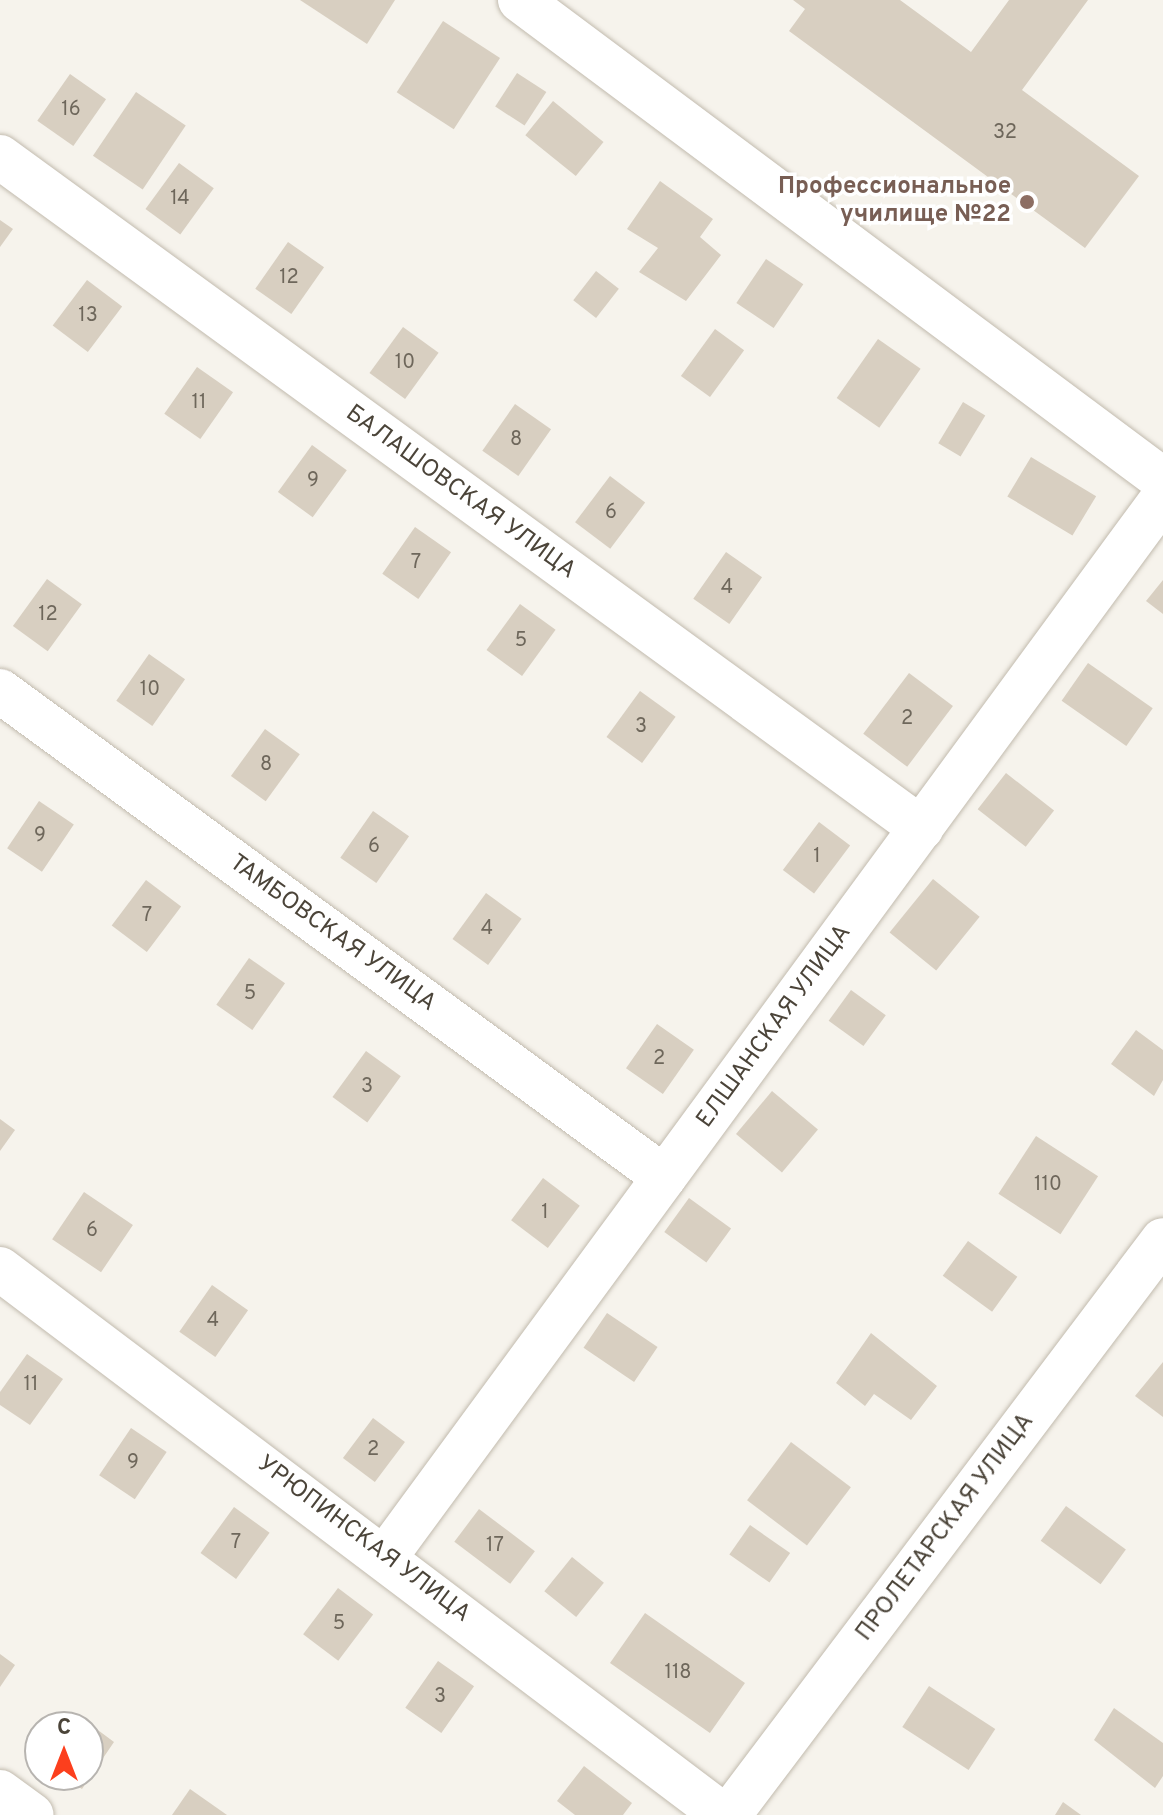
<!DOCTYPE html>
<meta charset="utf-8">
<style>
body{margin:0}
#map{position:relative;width:1163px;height:1815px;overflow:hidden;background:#f6f3ec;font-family:Overpass,sans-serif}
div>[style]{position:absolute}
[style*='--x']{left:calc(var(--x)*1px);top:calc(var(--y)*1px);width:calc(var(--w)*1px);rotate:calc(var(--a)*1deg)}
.building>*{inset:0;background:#d8cfc1;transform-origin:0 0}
.roads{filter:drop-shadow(0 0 2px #c2bbae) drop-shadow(0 0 2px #c2bbae)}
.minor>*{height:44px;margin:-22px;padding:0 22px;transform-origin:22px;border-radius:22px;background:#fff}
.dots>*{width:22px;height:22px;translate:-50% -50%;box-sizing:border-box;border:4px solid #fff;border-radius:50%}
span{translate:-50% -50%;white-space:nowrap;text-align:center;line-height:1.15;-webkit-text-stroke:7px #fff;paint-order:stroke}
.number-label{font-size:20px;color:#6e675b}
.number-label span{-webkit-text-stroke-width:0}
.education-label{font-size:24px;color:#785e54;font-weight:700}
.right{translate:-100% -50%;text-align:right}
.street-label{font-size:24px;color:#4b4439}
.north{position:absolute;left:24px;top:1711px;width:80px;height:80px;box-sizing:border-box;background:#fff;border:2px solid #b7b4b0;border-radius:50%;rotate:0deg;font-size:22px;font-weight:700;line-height:32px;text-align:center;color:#4b4439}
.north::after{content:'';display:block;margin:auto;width:28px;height:36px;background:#fc3f1d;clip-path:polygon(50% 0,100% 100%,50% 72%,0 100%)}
</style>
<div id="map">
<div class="building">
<div style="clip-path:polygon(300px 0,395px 0,367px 44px)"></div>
<div style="clip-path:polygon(793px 0,900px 0,971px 52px,1009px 0,1088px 0,1022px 90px,1139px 176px,1085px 248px,789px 31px,805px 9px)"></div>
<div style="left:443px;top:21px;width:68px;height:85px;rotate:33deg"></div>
<div style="left:517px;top:73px;width:35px;height:40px;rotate:33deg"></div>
<div style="left:70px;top:74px;width:44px;height:57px;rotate:35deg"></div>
<div style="left:136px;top:92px;width:60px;height:77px;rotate:34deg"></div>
<div style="left:553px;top:101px;width:65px;height:44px;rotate:39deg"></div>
<div style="left:179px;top:163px;width:43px;height:57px;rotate:36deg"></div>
<div style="clip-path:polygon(660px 181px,713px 219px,700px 237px,721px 255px,686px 301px,639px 272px,658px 248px,627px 229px)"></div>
<div style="clip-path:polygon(0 220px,13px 229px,0 247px)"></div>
<div style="left:288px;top:242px;width:44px;height:57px;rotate:35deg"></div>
<div style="left:766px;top:259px;width:45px;height:53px;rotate:34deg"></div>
<div style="left:596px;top:271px;width:29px;height:37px;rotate:38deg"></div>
<div style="left:87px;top:280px;width:44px;height:57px;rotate:37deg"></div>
<div style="left:403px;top:327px;width:44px;height:57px;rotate:36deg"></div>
<div style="left:715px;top:329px;width:36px;height:58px;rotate:36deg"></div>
<div style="left:878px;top:339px;width:52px;height:72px;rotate:35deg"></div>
<div style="left:197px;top:367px;width:44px;height:57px;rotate:35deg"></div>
<div style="left:963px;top:402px;width:26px;height:48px;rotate:31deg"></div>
<div style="left:515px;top:404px;width:44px;height:57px;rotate:35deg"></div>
<div style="left:312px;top:445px;width:43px;height:58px;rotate:36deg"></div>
<div style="left:1031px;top:457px;width:76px;height:46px;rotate:31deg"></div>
<div style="left:610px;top:476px;width:44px;height:58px;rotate:37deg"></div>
<div style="left:415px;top:527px;width:44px;height:57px;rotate:35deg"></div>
<div style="left:726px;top:552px;width:44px;height:57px;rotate:35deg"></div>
<div style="left:47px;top:579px;width:43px;height:58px;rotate:36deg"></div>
<div style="clip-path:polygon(1163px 580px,1163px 614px,1146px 601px)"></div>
<div style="left:520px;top:604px;width:44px;height:57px;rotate:36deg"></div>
<div style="left:149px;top:654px;width:44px;height:57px;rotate:35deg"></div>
<div style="left:1088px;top:663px;width:79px;height:46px;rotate:35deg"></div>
<div style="left:909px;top:673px;width:55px;height:76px;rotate:37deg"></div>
<div style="left:640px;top:691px;width:44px;height:57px;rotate:36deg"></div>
<div style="left:265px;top:729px;width:43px;height:58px;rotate:36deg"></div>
<div style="left:1006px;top:773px;width:61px;height:46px;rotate:38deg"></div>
<div style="left:39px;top:801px;width:42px;height:57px;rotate:34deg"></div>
<div style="left:373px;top:811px;width:44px;height:57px;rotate:35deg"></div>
<div style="left:819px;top:822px;width:39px;height:60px;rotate:37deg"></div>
<div style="left:933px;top:879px;width:60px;height:69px;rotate:39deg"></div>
<div style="left:146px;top:880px;width:44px;height:57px;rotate:37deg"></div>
<div style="left:486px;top:893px;width:44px;height:57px;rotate:36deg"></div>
<div style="left:249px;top:958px;width:44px;height:57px;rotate:35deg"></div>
<div style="left:851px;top:990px;width:43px;height:38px;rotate:36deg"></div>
<div style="left:657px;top:1024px;width:45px;height:54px;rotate:35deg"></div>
<div style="clip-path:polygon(1136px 1030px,1163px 1050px,1163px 1080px,1154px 1096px,1111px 1064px)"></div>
<div style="left:366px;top:1051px;width:43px;height:57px;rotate:36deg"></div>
<div style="left:772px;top:1091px;width:60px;height:56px;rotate:40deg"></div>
<div style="clip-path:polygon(0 1119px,15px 1130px,0 1151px)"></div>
<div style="left:1036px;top:1136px;width:74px;height:69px;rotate:33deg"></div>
<div style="left:543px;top:1178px;width:46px;height:53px;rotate:37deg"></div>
<div style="left:84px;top:1192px;width:59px;height:57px;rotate:34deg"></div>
<div style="left:689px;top:1198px;width:52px;height:42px;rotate:36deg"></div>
<div style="left:968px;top:1241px;width:61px;height:43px;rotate:36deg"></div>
<div style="left:212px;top:1285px;width:44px;height:57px;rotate:35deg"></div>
<div style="left:607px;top:1313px;width:61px;height:42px;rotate:34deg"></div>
<div style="clip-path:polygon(871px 1333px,937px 1386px,911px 1420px,874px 1394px,865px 1406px,836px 1383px)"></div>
<div style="clip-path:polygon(27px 1354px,63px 1379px,30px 1425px,0 1405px,0 1392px)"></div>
<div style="clip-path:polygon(1163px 1362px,1163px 1417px,1135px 1396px)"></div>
<div style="left:373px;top:1418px;width:40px;height:50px;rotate:37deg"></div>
<div style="left:131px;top:1428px;width:43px;height:57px;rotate:34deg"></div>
<div style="left:791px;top:1442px;width:75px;height:73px;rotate:37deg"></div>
<div style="left:1066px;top:1506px;width:74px;height:43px;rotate:36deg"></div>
<div style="left:234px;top:1507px;width:44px;height:57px;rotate:36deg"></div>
<div style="left:479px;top:1509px;width:70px;height:41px;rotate:37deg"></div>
<div style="left:750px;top:1525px;width:49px;height:36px;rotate:35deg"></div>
<div style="left:572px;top:1557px;width:41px;height:44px;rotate:39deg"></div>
<div style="left:338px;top:1588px;width:44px;height:58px;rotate:37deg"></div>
<div style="left:645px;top:1613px;width:122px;height:61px;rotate:35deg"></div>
<div style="clip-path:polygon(0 1654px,15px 1665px,0 1687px)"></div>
<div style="left:438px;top:1661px;width:44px;height:57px;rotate:35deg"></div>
<div style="left:929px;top:1686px;width:79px;height:49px;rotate:33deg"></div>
<div style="clip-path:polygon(1114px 1708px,1163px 1743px,1163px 1776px,1155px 1788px,1094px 1740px)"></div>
<div style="clip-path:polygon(79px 1716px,114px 1742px,82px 1789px,62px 1775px,88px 1775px,88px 1727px,71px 1727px)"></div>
<div style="clip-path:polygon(584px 1766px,632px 1803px,623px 1815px,575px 1815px,557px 1801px)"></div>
<div style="clip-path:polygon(190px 1789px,227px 1815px,172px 1815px)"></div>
<div style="clip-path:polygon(1063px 1802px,1081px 1815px,1055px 1815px)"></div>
</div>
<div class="roads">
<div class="minor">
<div style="--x:520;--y:0;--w:802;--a:36.74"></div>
<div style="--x:0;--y:157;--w:1140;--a:36.08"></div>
<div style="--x:0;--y:691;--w:823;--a:36.2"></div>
<div style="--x:0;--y:1269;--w:906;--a:37.06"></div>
<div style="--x:386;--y:1556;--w:1313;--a:-53.71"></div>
<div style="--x:0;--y:1792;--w:39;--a:36"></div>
<div style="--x:729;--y:1815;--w:720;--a:-52.96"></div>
</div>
</div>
<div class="dots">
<div style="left:1027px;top:202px;background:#8d6e63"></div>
</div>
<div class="number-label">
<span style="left:71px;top:110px">16</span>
<span style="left:1005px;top:133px">32</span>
<span style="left:180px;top:199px">14</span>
<span style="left:289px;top:278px">12</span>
<span style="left:88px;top:316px">13</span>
<span style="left:405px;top:363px">10</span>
<span style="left:199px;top:403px">11</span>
<span style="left:516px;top:440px">8</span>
<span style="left:313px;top:481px">9</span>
<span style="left:611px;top:513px">6</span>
<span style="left:416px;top:563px">7</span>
<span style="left:727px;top:588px">4</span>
<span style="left:48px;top:615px">12</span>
<span style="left:521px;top:641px">5</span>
<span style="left:150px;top:690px">10</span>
<span style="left:907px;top:719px">2</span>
<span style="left:641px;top:727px">3</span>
<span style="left:266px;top:765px">8</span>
<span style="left:40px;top:836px">9</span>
<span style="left:374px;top:847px">6</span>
<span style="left:817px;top:857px">1</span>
<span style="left:147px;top:916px">7</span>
<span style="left:487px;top:929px">4</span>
<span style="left:250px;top:994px">5</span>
<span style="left:659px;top:1059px">2</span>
<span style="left:367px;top:1087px">3</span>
<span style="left:1048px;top:1185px">110</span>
<span style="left:545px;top:1213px">1</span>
<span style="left:92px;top:1231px">6</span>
<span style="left:213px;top:1321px">4</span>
<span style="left:31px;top:1385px">11</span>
<span style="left:373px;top:1450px">2</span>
<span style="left:133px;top:1463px">9</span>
<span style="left:236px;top:1543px">7</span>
<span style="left:495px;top:1546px">17</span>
<span style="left:339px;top:1624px">5</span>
<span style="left:678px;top:1673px">118</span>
<span style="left:440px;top:1697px">3</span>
</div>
<div class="education-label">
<span class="right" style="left:1011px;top:202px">Профессиональное<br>училище №22</span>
</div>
<div class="street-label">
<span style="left:460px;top:493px;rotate:36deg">БАЛАШОВСКАЯ УЛИЦА</span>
<span style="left:332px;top:934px;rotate:36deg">ТАМБОВСКАЯ УЛИЦА</span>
<span style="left:775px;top:1027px;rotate:-54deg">ЕЛШАНСКАЯ УЛИЦА</span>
<span style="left:946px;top:1528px;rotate:-53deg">ПРОЛЕТАРСКАЯ УЛИЦА</span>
<span style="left:363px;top:1540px;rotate:37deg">УРЮПИНСКАЯ УЛИЦА</span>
</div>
<div class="north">С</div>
</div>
